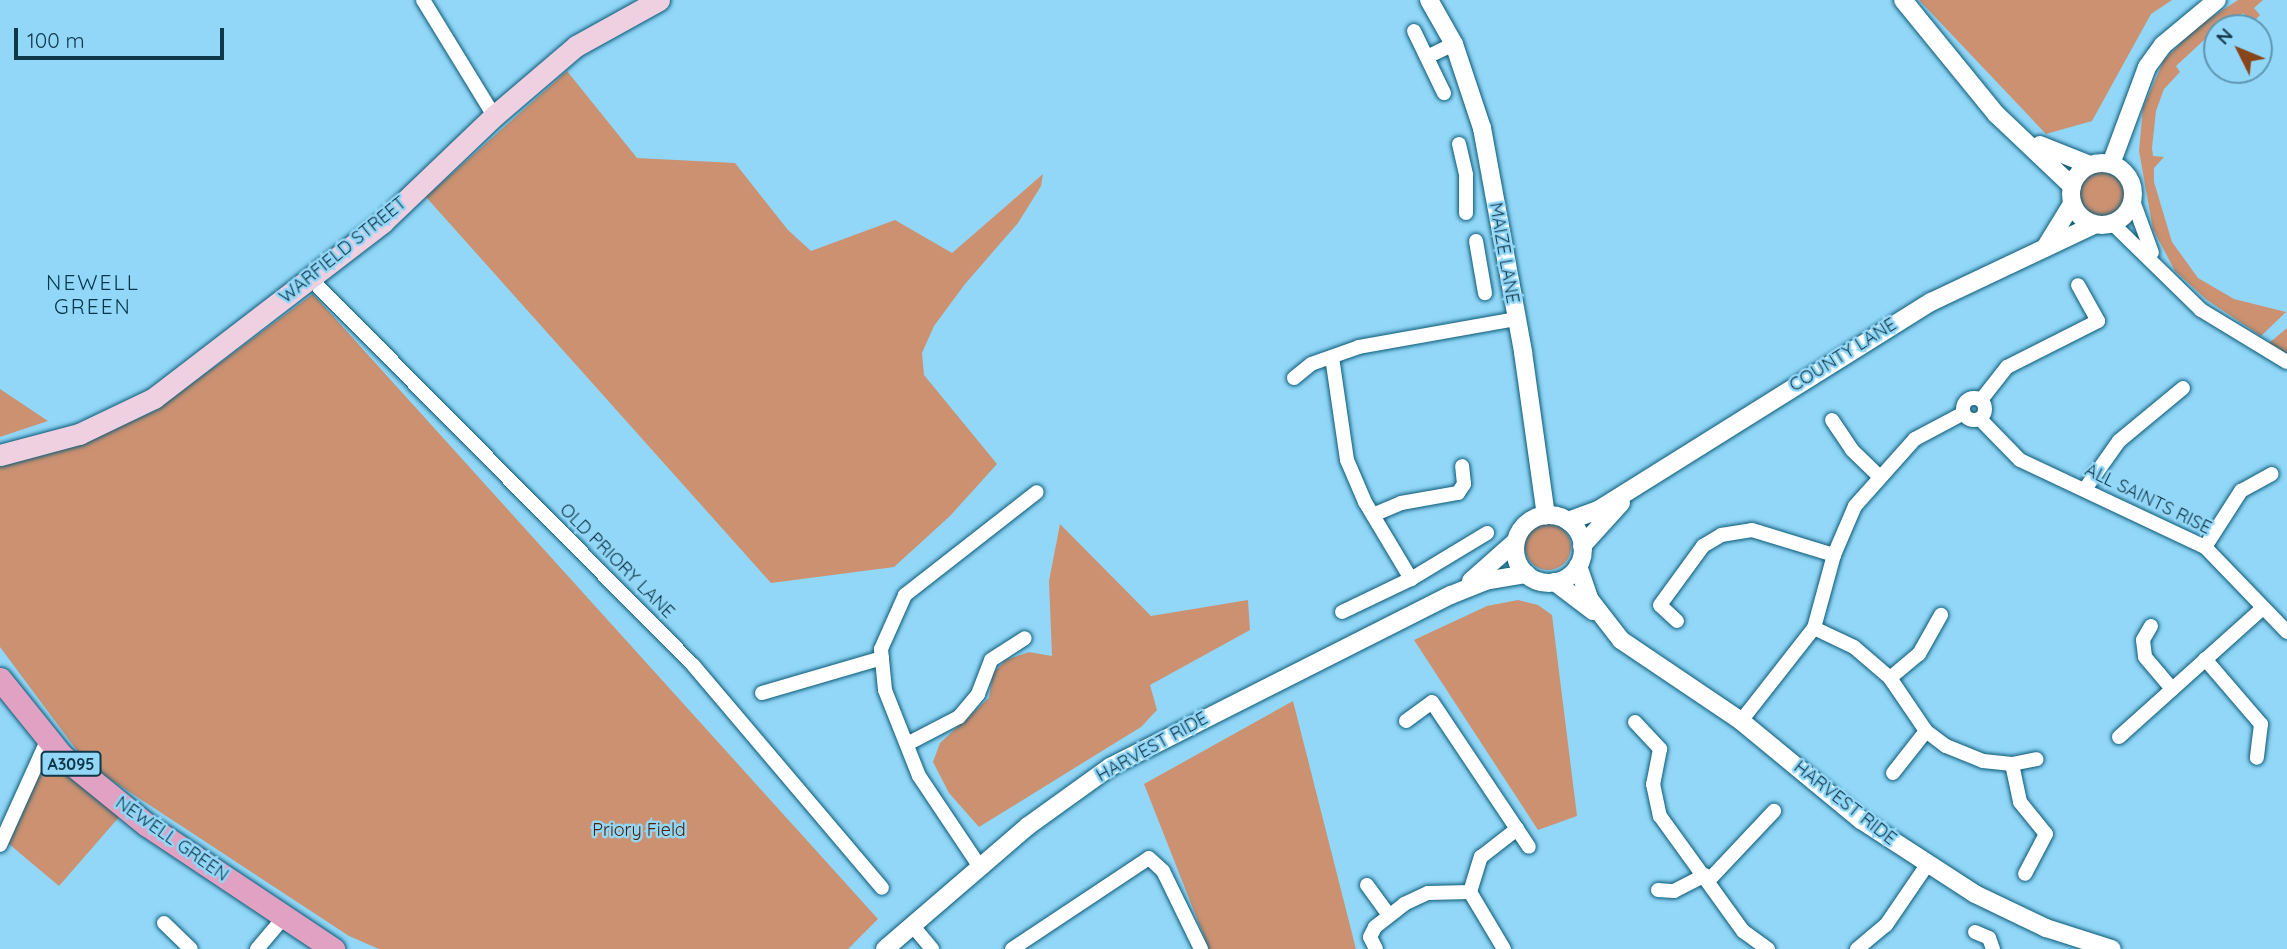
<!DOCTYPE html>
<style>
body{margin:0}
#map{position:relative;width:2287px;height:949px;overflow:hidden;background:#92d7f8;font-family:Quicksand,sans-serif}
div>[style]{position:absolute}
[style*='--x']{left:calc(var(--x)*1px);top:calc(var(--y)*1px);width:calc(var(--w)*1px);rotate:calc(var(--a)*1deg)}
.green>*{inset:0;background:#cc9171}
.round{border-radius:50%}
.roads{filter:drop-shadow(0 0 2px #0b5a77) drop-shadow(0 0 2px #0b5a77)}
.minor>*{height:14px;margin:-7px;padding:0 7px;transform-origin:7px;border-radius:7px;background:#fff}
.minor>.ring{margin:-7px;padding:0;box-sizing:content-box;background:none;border:14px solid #fff;border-radius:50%}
.tertiary>*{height:18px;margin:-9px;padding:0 9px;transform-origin:9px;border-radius:9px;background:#fff}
.tertiary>.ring{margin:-9px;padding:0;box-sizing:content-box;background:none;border:18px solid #fff;border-radius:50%}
.secondary>*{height:21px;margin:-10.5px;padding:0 10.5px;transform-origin:10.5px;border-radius:10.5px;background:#efd0e1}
.primary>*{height:23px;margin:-11.5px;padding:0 11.5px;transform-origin:11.5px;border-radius:11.5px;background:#e0a1c2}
span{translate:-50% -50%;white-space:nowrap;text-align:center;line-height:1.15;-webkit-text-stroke:5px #92d7f8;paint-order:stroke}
.shield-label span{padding:2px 5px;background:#92d7f8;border:2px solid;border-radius:5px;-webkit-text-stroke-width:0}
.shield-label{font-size:16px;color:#103748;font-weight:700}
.street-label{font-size:18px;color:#103748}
.park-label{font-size:18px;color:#4a2207}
.quarter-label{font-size:21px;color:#00364a;letter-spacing:2px}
.north{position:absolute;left:2203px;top:14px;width:70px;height:70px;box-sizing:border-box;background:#92d7f8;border:2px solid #5e97b2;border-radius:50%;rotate:313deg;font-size:19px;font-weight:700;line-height:28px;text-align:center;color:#103748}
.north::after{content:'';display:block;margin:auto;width:24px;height:32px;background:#89451a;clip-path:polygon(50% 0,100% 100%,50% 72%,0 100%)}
.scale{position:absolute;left:14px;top:28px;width:210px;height:32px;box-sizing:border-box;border:4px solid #103748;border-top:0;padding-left:9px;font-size:21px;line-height:24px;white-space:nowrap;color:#103748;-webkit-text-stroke:5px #92d7f8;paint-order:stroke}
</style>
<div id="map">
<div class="green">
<div style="clip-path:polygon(1919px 0,2172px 0,2151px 14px,2092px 121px,2046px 134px)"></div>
<div style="clip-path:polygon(2238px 0,2263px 0,2254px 8px,2260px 15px,2252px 23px,2243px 13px,2227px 27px,2217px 28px,2176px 66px,2180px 72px,2164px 89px,2156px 111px,2152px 148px,2153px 156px,2164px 157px,2154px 168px,2154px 182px,2172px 242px,2198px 278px,2234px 299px,2286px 312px,2261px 336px,2207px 300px,2175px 271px,2153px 229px,2139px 151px,2143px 108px,2164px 60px,2197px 27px)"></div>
<div style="clip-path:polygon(567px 71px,637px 158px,735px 163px,788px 230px,811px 251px,895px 220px,952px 253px,1043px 174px,1041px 186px,1018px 223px,965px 284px,934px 326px,922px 353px,924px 375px,997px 464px,950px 516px,894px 567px,771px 583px,426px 197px)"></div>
<div class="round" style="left:2075px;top:171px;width:50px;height:50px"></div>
<div style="clip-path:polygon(313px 294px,878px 919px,848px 949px,379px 949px,349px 936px,87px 764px,0 647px,0 466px,81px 443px,155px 411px)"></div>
<div style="clip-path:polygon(2287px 328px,2287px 353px,2284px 353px,2268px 344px)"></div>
<div style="clip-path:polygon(0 389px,48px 421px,0 437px)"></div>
<div style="clip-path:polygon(1060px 524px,1151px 616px,1248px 600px,1250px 630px,1150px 685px,1157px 710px,1141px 727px,979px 827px,949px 793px,933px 762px,940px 743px,989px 698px,993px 673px,1006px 660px,1029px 652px,1052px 656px,1049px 581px)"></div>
<div class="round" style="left:1525px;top:524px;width:46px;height:46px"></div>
<div style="clip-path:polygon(1518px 600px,1538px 605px,1552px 615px,1577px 816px,1538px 830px,1414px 640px,1487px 606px)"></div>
<div style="clip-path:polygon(1293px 701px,1356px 949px,1209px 949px,1144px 784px)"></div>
<div style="clip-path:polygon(46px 754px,120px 816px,59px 886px,9px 844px)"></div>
</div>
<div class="roads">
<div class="minor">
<div style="--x:423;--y:0;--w:136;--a:58.5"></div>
<div style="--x:1414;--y:31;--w:69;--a:64.2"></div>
<div style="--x:1427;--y:57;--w:30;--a:-26"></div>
<div style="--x:1459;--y:144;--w:32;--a:77"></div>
<div style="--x:1466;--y:175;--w:38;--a:90"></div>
<div style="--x:2133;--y:201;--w:55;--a:69.9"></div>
<div style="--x:2113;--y:224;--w:123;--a:44.3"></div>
<div style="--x:2201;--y:310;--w:100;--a:31.2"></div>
<div style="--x:1476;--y:241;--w:53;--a:80.2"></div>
<div style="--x:309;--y:277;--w:546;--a:45.3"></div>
<div style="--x:693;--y:665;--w:292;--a:49.7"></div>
<div style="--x:1332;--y:357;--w:104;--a:81.7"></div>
<div style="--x:1347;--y:460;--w:46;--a:66.8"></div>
<div style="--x:1365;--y:502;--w:90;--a:59.1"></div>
<div style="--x:1294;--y:378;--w:22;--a:-39"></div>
<div style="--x:1311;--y:364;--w:51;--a:-19.5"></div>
<div style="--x:1359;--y:347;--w:159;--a:-10.1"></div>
<div class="ring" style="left:1963px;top:398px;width:8px;height:8px"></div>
<div style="--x:1981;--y:400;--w:42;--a:-51.8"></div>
<div style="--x:2007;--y:367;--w:102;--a:-26.8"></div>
<div style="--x:2098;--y:321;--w:41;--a:-119.1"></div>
<div style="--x:1980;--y:419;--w:57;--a:45.7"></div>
<div style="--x:2020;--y:460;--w:204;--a:25.2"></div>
<div style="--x:2205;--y:547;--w:118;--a:46"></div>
<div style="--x:1832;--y:420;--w:36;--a:56"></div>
<div style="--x:1852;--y:450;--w:37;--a:44"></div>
<div style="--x:2085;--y:489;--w:59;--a:-54.7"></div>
<div style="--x:2119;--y:441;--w:83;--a:-39.6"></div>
<div style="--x:1373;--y:515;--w:30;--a:-23"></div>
<div style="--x:1401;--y:503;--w:58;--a:-10"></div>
<div style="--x:1458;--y:493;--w:11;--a:-56"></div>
<div style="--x:1464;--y:484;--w:18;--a:-96"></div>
<div style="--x:2205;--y:547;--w:67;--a:-57.3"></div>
<div style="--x:2241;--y:491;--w:35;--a:-29"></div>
<div style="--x:1342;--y:612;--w:76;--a:-25.6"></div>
<div style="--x:1411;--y:579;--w:89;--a:-31.2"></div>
<div style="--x:1677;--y:621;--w:23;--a:-137"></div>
<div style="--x:1660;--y:605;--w:73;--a:-53.9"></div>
<div style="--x:1703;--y:546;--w:21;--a:-31"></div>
<div style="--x:1721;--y:535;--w:31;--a:-9"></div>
<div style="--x:1752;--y:530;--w:86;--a:17"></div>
<div style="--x:2151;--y:626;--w:16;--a:120"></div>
<div style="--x:2143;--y:640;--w:17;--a:83"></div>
<div style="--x:2145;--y:657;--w:42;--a:49.8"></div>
<div style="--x:1814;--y:628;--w:44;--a:25.4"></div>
<div style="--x:1854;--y:647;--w:48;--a:40.7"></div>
<div style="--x:1890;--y:678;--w:64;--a:55.8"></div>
<div style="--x:1926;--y:731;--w:25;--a:37"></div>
<div style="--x:1946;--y:746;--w:40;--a:22"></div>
<div style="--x:1983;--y:761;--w:29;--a:6"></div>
<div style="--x:2012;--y:764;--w:25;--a:-11"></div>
<div style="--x:2205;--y:659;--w:86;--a:49.3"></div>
<div style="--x:2261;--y:724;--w:34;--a:97"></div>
<div style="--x:1890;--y:678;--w:38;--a:-40"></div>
<div style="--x:1919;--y:654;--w:45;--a:-60.6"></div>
<div style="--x:762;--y:693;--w:125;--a:-16.3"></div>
<div style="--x:1406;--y:721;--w:32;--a:-36"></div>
<div style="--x:1432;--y:702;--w:174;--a:56.2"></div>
<div style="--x:1741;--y:721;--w:118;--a:-51.9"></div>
<div style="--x:1814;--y:628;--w:76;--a:-74.7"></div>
<div style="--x:1834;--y:555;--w:53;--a:-66.8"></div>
<div style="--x:1855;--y:506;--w:90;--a:-48.2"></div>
<div style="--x:1915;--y:439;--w:55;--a:-28"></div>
<div style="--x:1635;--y:722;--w:37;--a:47"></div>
<div style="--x:1660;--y:749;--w:36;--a:101"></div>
<div style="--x:1653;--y:784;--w:33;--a:78"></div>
<div style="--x:1660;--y:816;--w:142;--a:54.2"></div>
<div style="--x:1743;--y:931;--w:31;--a:36"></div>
<div style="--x:2119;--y:737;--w:193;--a:-41.9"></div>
<div style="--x:909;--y:743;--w:56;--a:-27.5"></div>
<div style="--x:959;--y:717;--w:30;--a:-50"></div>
<div style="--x:978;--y:694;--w:36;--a:-69"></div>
<div style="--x:991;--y:660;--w:40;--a:-32.9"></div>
<div style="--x:2012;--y:764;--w:39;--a:78"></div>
<div style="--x:2020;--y:802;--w:41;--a:50.9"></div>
<div style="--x:2046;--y:834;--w:45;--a:117.7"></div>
<div style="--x:1893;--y:773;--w:53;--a:-51.8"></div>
<div style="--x:0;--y:845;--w:114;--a:-65.7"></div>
<div style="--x:980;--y:867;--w:110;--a:-123.8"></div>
<div style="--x:919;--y:776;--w:92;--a:-111.6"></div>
<div style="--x:885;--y:690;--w:41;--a:-95.6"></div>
<div style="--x:881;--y:649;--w:59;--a:-66"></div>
<div style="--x:905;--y:595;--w:167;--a:-38"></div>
<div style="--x:1709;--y:880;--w:95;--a:-46.7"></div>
<div style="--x:1367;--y:885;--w:36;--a:54"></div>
<div style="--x:1658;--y:890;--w:16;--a:4"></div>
<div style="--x:1674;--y:891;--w:35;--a:-27"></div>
<div style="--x:164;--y:923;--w:37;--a:44"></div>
<div style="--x:912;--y:925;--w:31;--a:50"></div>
<div style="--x:1975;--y:932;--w:15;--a:23"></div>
<div style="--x:1989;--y:938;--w:12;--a:70"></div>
<div style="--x:257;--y:949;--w:43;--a:-49.7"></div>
<div style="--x:1012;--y:949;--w:164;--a:-33.6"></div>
<div style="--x:1149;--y:858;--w:19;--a:43"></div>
<div style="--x:1163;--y:871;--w:87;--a:64"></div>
<div style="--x:1376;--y:949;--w:13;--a:-117"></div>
<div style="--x:1370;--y:937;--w:11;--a:-63"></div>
<div style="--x:1375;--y:927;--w:37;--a:-38"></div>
<div style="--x:1404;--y:904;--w:26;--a:-25"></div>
<div style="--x:1428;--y:893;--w:42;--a:-1.4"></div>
<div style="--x:1504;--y:949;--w:66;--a:-120.8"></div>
<div style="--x:1470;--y:892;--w:37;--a:-73"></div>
<div style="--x:1481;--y:857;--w:46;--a:-37.9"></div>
<div style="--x:1857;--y:949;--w:38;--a:-40"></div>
<div style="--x:1886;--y:925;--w:73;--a:-55.7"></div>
</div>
<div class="tertiary">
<div style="--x:1429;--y:0;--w:51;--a:60.4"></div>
<div style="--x:1454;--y:44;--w:89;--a:71.6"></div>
<div style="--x:1482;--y:128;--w:228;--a:79.6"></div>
<div style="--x:1523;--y:352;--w:165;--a:82"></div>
<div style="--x:1903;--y:0;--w:147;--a:50.8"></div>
<div style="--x:1996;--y:114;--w:105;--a:43.5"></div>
<div style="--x:2040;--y:145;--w:54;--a:21.8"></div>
<div class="ring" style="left:2071px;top:163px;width:44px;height:44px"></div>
<div style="--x:2111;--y:164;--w:103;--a:-69.6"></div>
<div style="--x:2147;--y:67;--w:27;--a:-54"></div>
<div style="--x:2163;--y:45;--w:70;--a:-39.8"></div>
<div style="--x:2045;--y:248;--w:52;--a:-58.5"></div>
<div class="ring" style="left:1515px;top:515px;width:50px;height:50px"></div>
<div style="--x:1568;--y:521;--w:32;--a:-20"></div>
<div style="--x:1598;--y:510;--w:393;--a:-32"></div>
<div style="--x:1931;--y:302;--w:180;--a:-25.3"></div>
<div style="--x:1582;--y:546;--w:58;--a:-47.8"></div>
<div style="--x:1578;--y:566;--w:36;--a:71"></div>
<div style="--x:1590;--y:600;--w:51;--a:52.2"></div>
<div style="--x:1621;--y:640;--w:145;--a:34"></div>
<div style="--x:1741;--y:721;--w:156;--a:39.5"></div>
<div style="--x:1861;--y:820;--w:136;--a:33"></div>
<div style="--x:1975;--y:894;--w:79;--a:25.6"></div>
<div style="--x:2046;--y:928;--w:69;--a:17.7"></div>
<div style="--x:1471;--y:581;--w:60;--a:-41.6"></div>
<div style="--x:1555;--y:582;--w:48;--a:37.3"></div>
<div style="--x:885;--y:949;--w:189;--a:-40.7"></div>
<div style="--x:1028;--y:826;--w:101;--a:-35.7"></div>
<div style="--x:1110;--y:767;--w:382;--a:-26.8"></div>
<div style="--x:1451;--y:595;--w:37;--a:-22"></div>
<div style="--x:1485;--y:581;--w:42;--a:-9.7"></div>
</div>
<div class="secondary">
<div style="--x:0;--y:455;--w:82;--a:-14.9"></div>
<div style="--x:79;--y:434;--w:83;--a:-25.6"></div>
<div style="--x:154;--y:398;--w:289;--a:-37.5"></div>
<div style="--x:383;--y:222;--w:153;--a:-43.7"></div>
<div style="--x:494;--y:116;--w:108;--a:-40.5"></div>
<div style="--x:576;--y:46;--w:95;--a:-29"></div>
</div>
<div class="primary">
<div style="--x:0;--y:679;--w:99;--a:51.2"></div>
<div style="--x:62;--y:756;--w:109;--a:39.1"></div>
<div style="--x:147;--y:825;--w:224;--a:33.7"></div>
</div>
</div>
<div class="shield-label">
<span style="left:71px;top:764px">A3095</span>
</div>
<div class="street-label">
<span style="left:343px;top:250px;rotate:-39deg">WARFIELD STREET</span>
<span style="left:1504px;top:253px;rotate:80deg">MAIZE LANE</span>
<span style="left:1843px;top:355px;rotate:-32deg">COUNTY LANE</span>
<span style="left:2148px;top:499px;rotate:26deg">ALL SAINTS RISE</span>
<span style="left:617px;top:561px;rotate:45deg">OLD PRIORY LANE</span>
<span style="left:1152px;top:747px;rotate:-29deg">HARVEST RIDE</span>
<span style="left:1845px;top:803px;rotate:38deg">HARVEST RIDE</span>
<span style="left:172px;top:839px;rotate:35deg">NEWELL GREEN</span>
</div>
<div class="park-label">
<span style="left:639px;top:830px">Priory Field</span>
</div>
<div class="quarter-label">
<span style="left:93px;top:294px">NEWELL<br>GREEN</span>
</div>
<div class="north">N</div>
<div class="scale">100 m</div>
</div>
